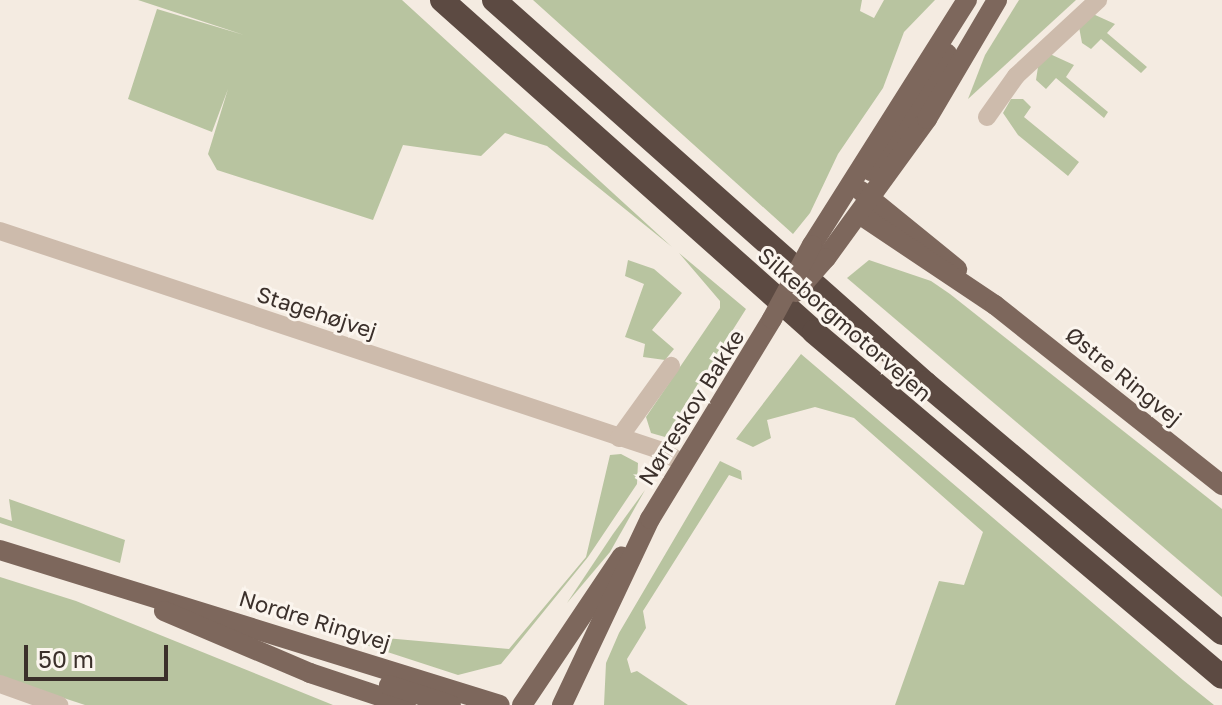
<!DOCTYPE html>
<meta charset="utf-8">
<style>
body{margin:0}
#map{position:relative;width:1222px;height:705px;overflow:hidden;background:#f4ebe1;font-family:"Golos Text",sans-serif}
div>[style]{position:absolute}
[style*='--x']{left:calc(var(--x)*1px);top:calc(var(--y)*1px);width:calc(var(--w)*1px);rotate:calc(var(--a)*1deg)}
.green>*{inset:0;background:#b8c4a0}
.minor>*{height:18px;margin:-9px;padding:0 9px;transform-origin:9px;border-radius:9px;background:#cdbbac}
.major>*{height:20px;margin:-10px;padding:0 10px;transform-origin:10px;border-radius:10px;background:#7d675c}
.highway>*{height:24px;margin:-12px;padding:0 12px;transform-origin:12px;border-radius:12px;background:#5c4a42}
.major-bridge>*{height:20px;margin:-10px;padding:0 10px;transform-origin:10px;border-radius:10px;background:#7d675c}
span{translate:-50% -50%;white-space:nowrap;text-align:center;line-height:1.15;-webkit-text-stroke:6px #fbf5ee;paint-order:stroke}
.street-label{font-size:22px;color:#3b302b}
.scale{position:absolute;left:24px;top:645px;width:144px;height:36px;box-sizing:border-box;border:4px solid #3b302b;border-top:0;padding-left:10px;font-size:24px;line-height:28px;white-space:nowrap;color:#3b302b;-webkit-text-stroke:6px #fbf5ee;paint-order:stroke}
</style>
<div id="map">
<div class="green">
<div style="clip-path:polygon(138px 0,402px 0,672px 247px,547px 146px,505px 133px,481px 156px,403px 145px,373px 220px,217px 170px,208px 154px,228px 89px,212px 132px,128px 99px,157px 9px,244px 35px)"></div>
<div style="clip-path:polygon(533px 0,862px 0,860px 11px,874px 18px,884px 0,935px 0,904px 32px,883px 88px,838px 154px,810px 213px,793px 234px)"></div>
<div style="clip-path:polygon(1019px 0,1076px 0,968px 99px,985px 55px)"></div>
<div style="clip-path:polygon(1093px 14px,1115px 24px,1107px 33px,1147px 67px,1141px 73px,1101px 39px,1091px 49px,1082px 43px,1079px 27px)"></div>
<div style="clip-path:polygon(1050px 54px,1074px 65px,1066px 77px,1108px 112px,1104px 118px,1056px 78px,1046px 89px,1036px 80px,1038px 67px)"></div>
<div style="clip-path:polygon(1011px 99px,1023px 99px,1031px 107px,1024px 117px,1079px 162px,1068px 176px,1018px 135px,1003px 113px)"></div>
<div style="clip-path:polygon(679px 253px,746px 309px,665px 437px,651px 433px,646px 417px,720px 308px,720px 301px)"></div>
<div style="clip-path:polygon(628px 260px,654px 269px,682px 293px,652px 330px,674px 349px,665px 360px,643px 357px,645px 344px,625px 337px,644px 284px,625px 276px)"></div>
<div style="clip-path:polygon(869px 260px,931px 281px,950px 294px,1222px 509px,1222px 597px,847px 278px)"></div>
<div style="clip-path:polygon(801px 354px,1183px 680px,1214px 705px,895px 705px,939px 581px,964px 585px,983px 532px,854px 418px,815px 407px,767px 420px,771px 438px,753px 447px,736px 439px)"></div>
<div style="clip-path:polygon(621px 454px,638px 463px,637px 484px,588px 557px,501px 664px,458px 675px,329px 633px,509px 649px,586px 557px,610px 455px)"></div>
<div style="clip-path:polygon(720px 461px,741px 471px,742px 480px,729px 475px,643px 611px,646px 628px,627px 659px,631px 673px,637px 671px,688px 705px,604px 705px,606px 663px,619px 633px)"></div>
<div style="clip-path:polygon(645px 490px,610px 552px,567px 603px,613px 534px)"></div>
<div style="clip-path:polygon(9px 499px,125px 540px,120px 563px,0 523px,0 517px,12px 521px)"></div>
<div style="clip-path:polygon(0 577px,76px 601px,333px 705px,85px 705px,0 677px)"></div>
</div>
<div class="minor">
<div style="--x:987;--y:117;--w:50;--a:-54.7"></div>
<div style="--x:1016;--y:76;--w:112;--a:-42.8"></div>
<div style="--x:0;--y:231;--w:694;--a:18.38"></div>
<div style="--x:659;--y:450;--w:27;--a:28"></div>
<div style="--x:619;--y:438;--w:89;--a:-54.2"></div>
<div style="--x:0;--y:684;--w:63;--a:19.6"></div>
</div>
<div class="major">
<div style="--x:871;--y:171;--w:140;--a:-57.2"></div>
<div style="--x:861;--y:191;--w:124;--a:39.1"></div>
<div style="--x:859;--y:214;--w:164;--a:33.8"></div>
<div style="--x:995;--y:305;--w:290;--a:38.4"></div>
<div style="--x:812;--y:245;--w:290;--a:-57.7"></div>
<div style="--x:826;--y:258;--w:172;--a:-54"></div>
<div style="--x:927;--y:119;--w:138;--a:-59.5"></div>
<div style="--x:0;--y:550;--w:523;--a:17.22"></div>
<div style="--x:164;--y:611;--w:159;--a:23"></div>
<div style="--x:310;--y:673;--w:101;--a:18.4"></div>
<div style="--x:389;--y:685;--w:65;--a:17.9"></div>
<div style="--x:522;--y:705;--w:179;--a:-56.1"></div>
<div style="--x:562;--y:705;--w:206;--a:-64.7"></div>
<div style="--x:650;--y:519;--w:234;--a:-58.6"></div>
</div>
<div class="highway">
<div style="--x:442;--y:0;--w:499;--a:41.7"></div>
<div style="--x:814;--y:332;--w:534;--a:40.22"></div>
<div style="--x:494;--y:0;--w:577;--a:41.63"></div>
<div style="--x:925;--y:383;--w:388;--a:40.1"></div>
</div>
<div class="major-bridge">
<div style="--x:796;--y:292;--w:45;--a:-48.6"></div>
<div style="--x:772;--y:319;--w:84;--a:-61.6"></div>
</div>
<div class="street-label">
<span style="left:317px;top:312px;rotate:18deg">Stagehøjvej</span>
<span style="left:845px;top:324px;rotate:41deg">Silkeborgmotorvejen</span>
<span style="left:1124px;top:376px;rotate:39deg">Østre Ringvej</span>
<span style="left:691px;top:407px;rotate:-58deg">Nørreskov Bakke</span>
<span style="left:315px;top:620px;rotate:17deg">Nordre Ringvej</span>
</div>
<div class="scale">50 m</div>
</div>
